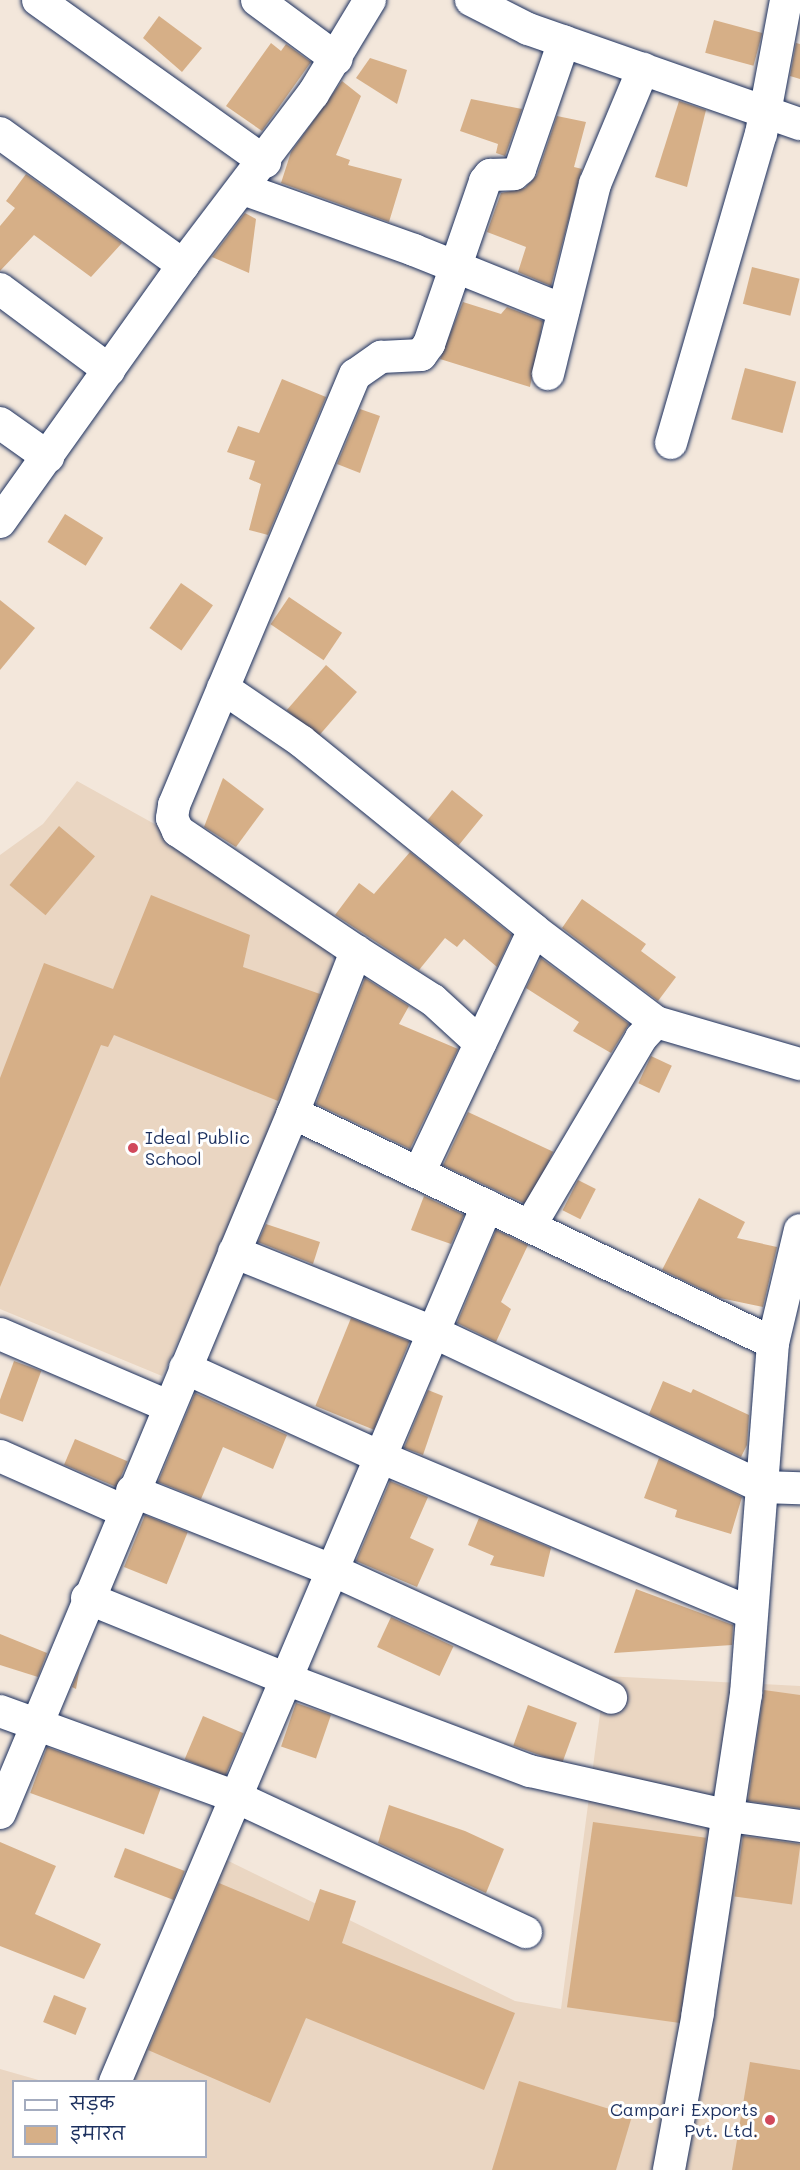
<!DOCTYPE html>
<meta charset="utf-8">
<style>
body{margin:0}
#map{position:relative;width:800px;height:2170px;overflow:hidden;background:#f3e7db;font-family:Mali,"Playpen Sans Deva",sans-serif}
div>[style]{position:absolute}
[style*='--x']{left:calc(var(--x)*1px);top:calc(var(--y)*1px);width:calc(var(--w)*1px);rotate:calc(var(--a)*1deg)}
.built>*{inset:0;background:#ead6c2}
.building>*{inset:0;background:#d6af87;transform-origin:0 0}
.roads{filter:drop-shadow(0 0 2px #1b2f5e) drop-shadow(0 0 2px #1b2f5e)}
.street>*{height:32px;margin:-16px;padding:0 16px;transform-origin:16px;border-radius:16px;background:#fff}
.dots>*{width:16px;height:16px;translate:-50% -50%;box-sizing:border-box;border:3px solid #fff;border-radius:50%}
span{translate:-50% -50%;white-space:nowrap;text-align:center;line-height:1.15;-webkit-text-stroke:6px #fff;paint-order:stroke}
.poi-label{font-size:18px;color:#1b2f5e}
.left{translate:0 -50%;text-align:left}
.right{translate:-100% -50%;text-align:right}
.legend{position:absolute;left:12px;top:2080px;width:195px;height:78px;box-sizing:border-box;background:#fff;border:2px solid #a4acbf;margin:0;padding:8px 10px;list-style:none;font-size:18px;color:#1b2f5e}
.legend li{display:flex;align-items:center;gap:12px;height:30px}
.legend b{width:30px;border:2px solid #a4acbf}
</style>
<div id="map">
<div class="built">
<div style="clip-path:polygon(77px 781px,169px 832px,324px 931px,339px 986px,162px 1376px,0 1309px,0 855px,43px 824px)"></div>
<div style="clip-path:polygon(605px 1676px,800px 1686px,800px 2170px,0 2170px,0 2069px,42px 2081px,14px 2082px,14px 2156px,206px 2156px,206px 2082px,98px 2081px,200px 1847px,515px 2001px,561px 2009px)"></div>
</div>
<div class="building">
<div style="clip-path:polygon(159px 16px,202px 48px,182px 72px,143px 38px)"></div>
<div style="left:714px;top:20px;width:50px;height:34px;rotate:15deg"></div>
<div style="clip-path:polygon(271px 43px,281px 51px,286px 44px,311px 62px,262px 131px,226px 106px)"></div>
<div style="clip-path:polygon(796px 43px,800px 44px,800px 79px,790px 76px)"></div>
<div style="clip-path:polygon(370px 58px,407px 70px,397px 104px,356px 78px)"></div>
<div style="clip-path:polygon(342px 81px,361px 96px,336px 155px,350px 160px,348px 165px,402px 179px,389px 222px,281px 183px,291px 152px)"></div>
<div style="clip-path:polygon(471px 99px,522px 109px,505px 156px,496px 153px,498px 144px,460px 131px)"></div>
<div style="clip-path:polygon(679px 101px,706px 110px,687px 187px,655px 177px)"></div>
<div style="clip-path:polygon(557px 116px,586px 122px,574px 167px,582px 169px,551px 286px,518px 272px,526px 247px,487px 232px,501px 193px,525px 188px,537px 175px)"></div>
<div style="clip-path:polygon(26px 174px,122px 243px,91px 277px,34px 235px,0 271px,0 226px,15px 208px,6px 201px)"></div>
<div style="clip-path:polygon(245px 213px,256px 219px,249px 273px,212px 257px)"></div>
<div style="left:752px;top:267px;width:49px;height:38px;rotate:14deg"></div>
<div style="clip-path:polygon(463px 302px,501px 314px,507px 307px,543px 321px,530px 387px,440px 359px)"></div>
<div style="left:745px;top:368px;width:53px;height:53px;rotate:15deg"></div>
<div style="clip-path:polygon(282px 379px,326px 397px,268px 535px,249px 530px,261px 484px,249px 479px,255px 461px,227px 452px,238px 426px,259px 433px)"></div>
<div style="clip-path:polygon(360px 409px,380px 416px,360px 473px,337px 464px)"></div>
<div style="left:65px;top:514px;width:45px;height:33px;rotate:32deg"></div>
<div style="left:181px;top:583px;width:39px;height:55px;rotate:35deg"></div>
<div style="left:289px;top:597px;width:64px;height:33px;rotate:34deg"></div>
<div style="clip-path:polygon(0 600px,35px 628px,0 670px)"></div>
<div style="left:326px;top:665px;width:41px;height:60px;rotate:41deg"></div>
<div style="clip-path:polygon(223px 778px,264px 809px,236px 847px,204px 827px)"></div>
<div style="left:452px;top:790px;width:40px;height:39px;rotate:39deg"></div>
<div style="left:59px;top:826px;width:47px;height:77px;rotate:40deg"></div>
<div style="clip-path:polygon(410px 852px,512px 935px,497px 967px,464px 939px,457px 947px,445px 938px,419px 970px,335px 915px,359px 883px,374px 894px)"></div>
<div style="clip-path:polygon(151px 895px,250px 935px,243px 967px,320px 994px,278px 1101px,114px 1035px,108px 1047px,101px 1045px,0 1287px,0 1078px,44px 963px,113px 989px)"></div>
<div style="clip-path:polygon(582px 899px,646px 944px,641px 951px,676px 977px,658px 1001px,562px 928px)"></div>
<div style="clip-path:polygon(541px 958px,629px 1024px,611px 1053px,573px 1031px,579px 1022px,526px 988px)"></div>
<div style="clip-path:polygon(365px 978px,409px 1006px,399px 1024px,458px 1049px,410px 1149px,316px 1104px)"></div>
<div style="left:651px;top:1056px;width:23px;height:30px;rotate:25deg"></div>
<div style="left:468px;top:1112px;width:94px;height:59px;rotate:25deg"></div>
<div style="left:578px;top:1180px;width:20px;height:34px;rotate:27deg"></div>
<div style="clip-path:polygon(424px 1196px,464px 1215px,451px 1244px,411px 1230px)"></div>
<div style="clip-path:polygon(699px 1198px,745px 1222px,737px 1238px,777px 1247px,763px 1307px,720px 1298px,662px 1270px)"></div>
<div style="clip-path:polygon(266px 1224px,320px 1242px,313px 1264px,258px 1242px)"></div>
<div style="clip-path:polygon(496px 1230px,528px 1245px,501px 1302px,511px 1309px,496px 1342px,457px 1323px)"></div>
<div style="left:351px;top:1318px;width:63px;height:95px;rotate:22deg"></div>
<div style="left:14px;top:1361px;width:29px;height:54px;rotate:20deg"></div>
<div style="clip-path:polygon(663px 1381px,691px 1393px,693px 1389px,749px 1415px,747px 1445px,741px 1457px,649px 1414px)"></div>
<div style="clip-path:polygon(428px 1390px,443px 1396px,423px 1455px,404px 1448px)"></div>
<div style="clip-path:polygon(195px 1393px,287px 1435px,273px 1469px,223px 1447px,201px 1499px,158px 1482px)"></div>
<div style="left:75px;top:1439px;width:57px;height:28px;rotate:23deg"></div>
<div style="clip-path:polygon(659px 1458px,742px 1497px,731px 1534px,675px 1517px,677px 1510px,644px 1498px)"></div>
<div style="clip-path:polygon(390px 1481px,428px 1497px,410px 1538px,434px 1549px,417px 1587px,356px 1561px)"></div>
<div style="left:145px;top:1515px;width:46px;height:56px;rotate:22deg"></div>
<div style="clip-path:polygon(479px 1518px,551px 1548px,544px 1577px,490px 1565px,494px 1556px,468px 1545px)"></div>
<div style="clip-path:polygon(636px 1589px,733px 1625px,732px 1645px,614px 1653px)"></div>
<div style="left:391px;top:1617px;width:69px;height:33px;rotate:25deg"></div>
<div style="clip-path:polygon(0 1634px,47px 1653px,38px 1677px,0 1665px)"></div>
<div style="clip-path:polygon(80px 1667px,76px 1689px,72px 1687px)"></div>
<div style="clip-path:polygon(764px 1690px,800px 1695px,800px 1808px,748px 1801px)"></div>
<div style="left:296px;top:1703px;width:37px;height:46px;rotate:19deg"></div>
<div style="left:528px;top:1705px;width:52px;height:43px;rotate:20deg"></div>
<div style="left:203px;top:1716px;width:44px;height:47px;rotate:23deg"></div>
<div style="left:47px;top:1747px;width:121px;height:49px;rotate:20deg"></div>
<div style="clip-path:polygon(389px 1805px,465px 1831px,504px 1849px,486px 1893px,378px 1843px)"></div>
<div style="left:593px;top:1822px;width:114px;height:187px;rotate:8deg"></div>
<div style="left:743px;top:1836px;width:58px;height:61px;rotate:8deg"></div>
<div style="clip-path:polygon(0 1842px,56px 1866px,35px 1914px,101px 1944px,84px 1979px,0 1946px)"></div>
<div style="left:125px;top:1848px;width:64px;height:31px;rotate:21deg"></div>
<div style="clip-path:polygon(219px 1883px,309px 1921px,320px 1889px,356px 1901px,342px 1943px,515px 2013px,484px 2090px,306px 2018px,270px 2103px,148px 2050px)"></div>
<div style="left:54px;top:1995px;width:35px;height:29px;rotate:22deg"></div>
<div style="clip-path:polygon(750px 2062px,800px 2070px,800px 2170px,732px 2170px)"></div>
<div style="clip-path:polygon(519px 2081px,632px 2116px,616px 2170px,492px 2170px)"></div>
</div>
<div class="roads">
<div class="street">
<div style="--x:38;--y:0;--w:279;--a:35.5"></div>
<div style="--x:257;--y:0;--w:99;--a:36.4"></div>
<div style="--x:471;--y:0;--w:64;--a:27"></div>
<div style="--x:528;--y:29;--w:288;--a:19.3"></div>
<div style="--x:0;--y:133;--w:226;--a:35.8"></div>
<div style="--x:243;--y:189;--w:182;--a:19.6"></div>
<div style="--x:414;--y:250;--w:161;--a:21.9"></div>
<div style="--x:0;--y:289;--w:136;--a:36.6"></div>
<div style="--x:548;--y:374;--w:196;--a:-76.1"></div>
<div style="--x:595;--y:184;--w:125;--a:-67.3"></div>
<div style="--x:0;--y:423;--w:59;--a:35.3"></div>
<div style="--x:671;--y:443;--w:322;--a:-73.8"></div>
<div style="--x:761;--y:134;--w:136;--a:-79.4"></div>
<div style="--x:0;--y:522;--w:315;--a:-54.5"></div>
<div style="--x:183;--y:265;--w:215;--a:-52.8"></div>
<div style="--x:313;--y:94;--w:110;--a:-58.8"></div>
<div style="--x:223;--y:688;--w:94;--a:34.2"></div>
<div style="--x:301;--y:741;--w:300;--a:39"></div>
<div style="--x:534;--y:930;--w:153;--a:37"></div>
<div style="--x:656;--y:1022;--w:150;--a:16.3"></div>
<div style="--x:356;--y:951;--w:91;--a:32.5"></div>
<div style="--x:433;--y:1000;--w:64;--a:42.5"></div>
<div style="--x:293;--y:1113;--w:532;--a:25.6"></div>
<div style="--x:773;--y:1343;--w:352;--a:94.4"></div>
<div style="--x:746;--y:1694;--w:323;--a:98.6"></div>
<div style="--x:698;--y:2013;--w:160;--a:100.5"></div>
<div style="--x:419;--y:1173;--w:269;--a:-64.7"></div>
<div style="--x:530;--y:1226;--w:218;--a:-59.4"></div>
<div style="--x:641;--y:1038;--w:22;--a:-47"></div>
<div style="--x:234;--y:1252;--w:214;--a:21.9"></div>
<div style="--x:433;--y:1332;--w:364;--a:25.2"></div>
<div style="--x:762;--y:1487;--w:38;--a:2"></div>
<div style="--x:0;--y:1334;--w:183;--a:23.2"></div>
<div style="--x:773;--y:1343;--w:116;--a:-76.6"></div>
<div style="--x:185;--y:1368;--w:214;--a:24.5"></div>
<div style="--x:380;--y:1457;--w:403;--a:22.8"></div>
<div style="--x:0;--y:1456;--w:136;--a:23.9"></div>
<div style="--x:132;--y:1491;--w:215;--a:21.6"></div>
<div style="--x:332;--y:1570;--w:307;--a:24.6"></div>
<div style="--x:87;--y:1598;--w:215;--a:22.1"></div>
<div style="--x:286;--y:1679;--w:261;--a:20.7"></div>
<div style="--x:530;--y:1771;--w:204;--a:12.7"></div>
<div style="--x:729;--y:1816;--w:72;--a:8"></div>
<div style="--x:0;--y:1711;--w:251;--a:20"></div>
<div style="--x:236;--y:1797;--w:320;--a:25"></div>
<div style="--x:0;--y:1813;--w:759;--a:-67.29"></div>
<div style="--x:293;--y:1113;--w:174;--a:-68.7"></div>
<div style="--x:356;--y:951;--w:215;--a:-146"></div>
<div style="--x:178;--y:831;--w:14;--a:-115"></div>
<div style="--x:172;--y:818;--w:13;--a:-81"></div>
<div style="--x:174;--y:805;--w:467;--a:-67.2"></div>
<div style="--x:355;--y:375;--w:32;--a:-35"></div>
<div style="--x:381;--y:357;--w:40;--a:-2.9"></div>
<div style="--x:421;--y:355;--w:14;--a:-54"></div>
<div style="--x:429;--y:344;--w:172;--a:-71"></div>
<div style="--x:485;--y:181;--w:8;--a:-50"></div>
<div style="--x:490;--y:175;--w:24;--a:-2"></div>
<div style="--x:514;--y:174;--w:8;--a:-40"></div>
<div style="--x:520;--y:169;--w:135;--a:-71"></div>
<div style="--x:115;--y:2082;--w:952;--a:-66.99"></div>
</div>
</div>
<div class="dots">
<div style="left:133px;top:1148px;background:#d1495b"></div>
<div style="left:770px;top:2120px;background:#d1495b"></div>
</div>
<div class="poi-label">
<span class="left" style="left:145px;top:1148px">Ideal Public<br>School</span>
<span class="right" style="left:758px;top:2120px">Campari Exports<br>Pvt. Ltd.</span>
</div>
<ul class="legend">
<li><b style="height:8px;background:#fff"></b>सड़क</li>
<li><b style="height:16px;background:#d6af87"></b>इमारत</li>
</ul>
</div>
